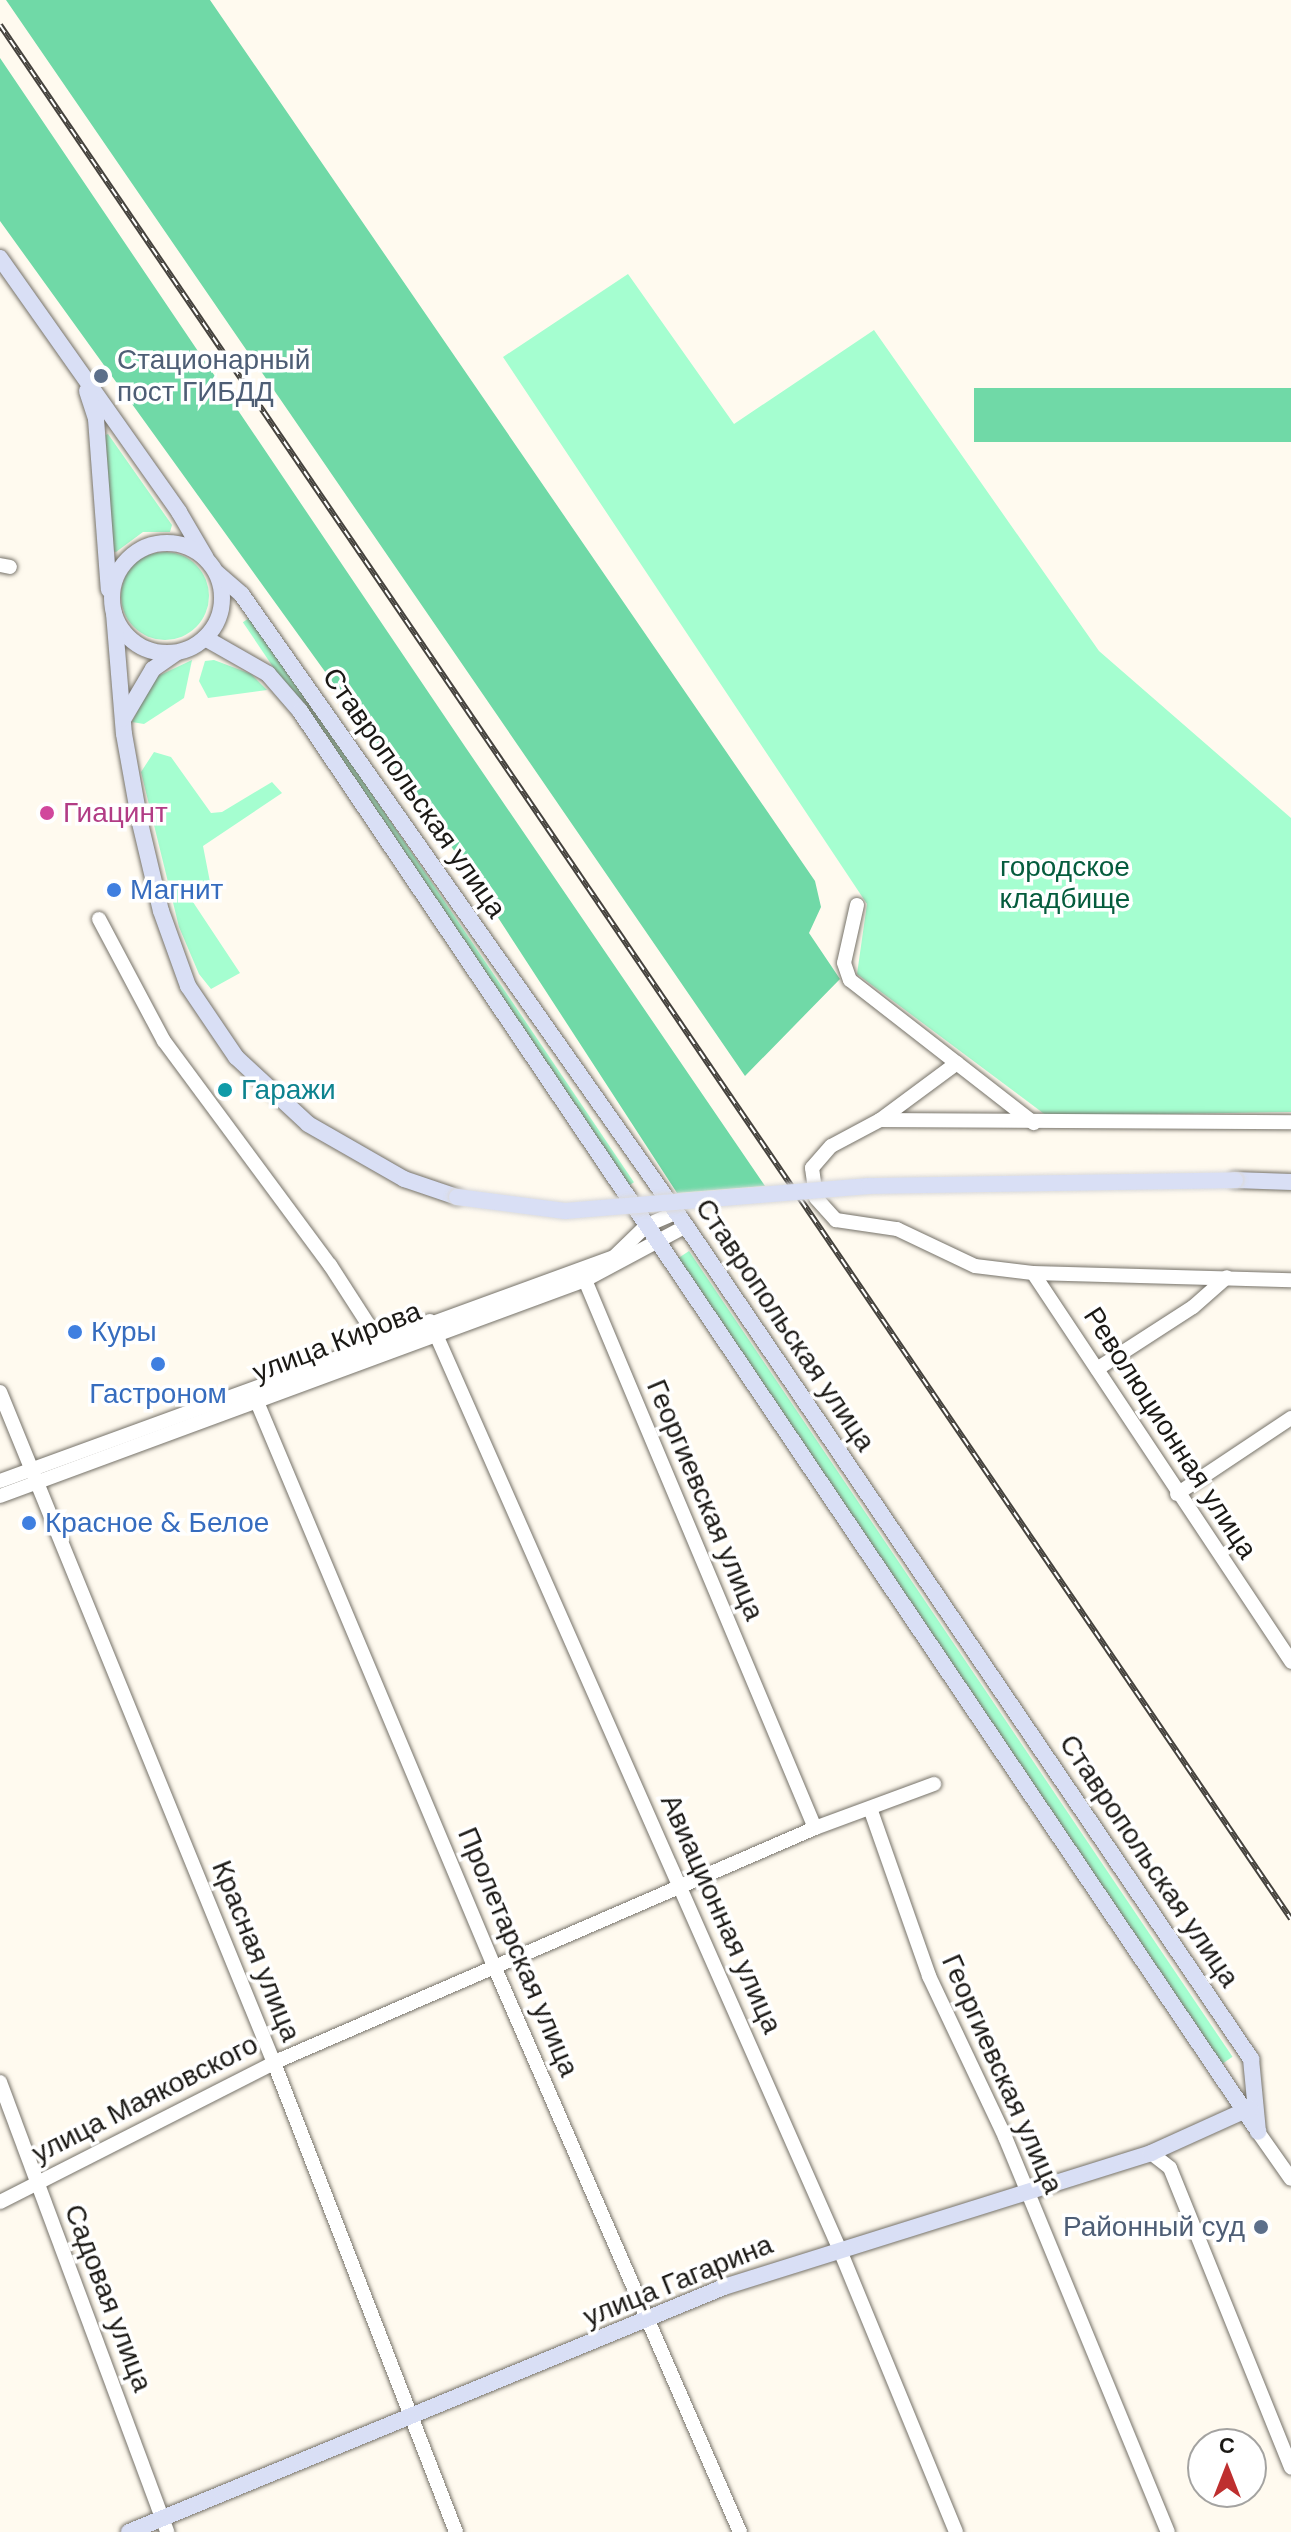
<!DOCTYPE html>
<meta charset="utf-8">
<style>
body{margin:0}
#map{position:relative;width:1291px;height:2532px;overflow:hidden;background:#fffaef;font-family:"DM Sans",sans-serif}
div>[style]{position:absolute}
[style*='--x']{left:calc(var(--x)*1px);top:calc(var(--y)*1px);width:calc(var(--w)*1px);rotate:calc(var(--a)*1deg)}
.green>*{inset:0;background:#a5fed0;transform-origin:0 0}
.round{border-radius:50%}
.forest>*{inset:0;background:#70d9a7;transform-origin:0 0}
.roads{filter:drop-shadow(0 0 2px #767269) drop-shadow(0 0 2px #767269)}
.minor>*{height:14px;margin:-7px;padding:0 7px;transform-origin:7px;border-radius:7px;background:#fff}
.major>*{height:16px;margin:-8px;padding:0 8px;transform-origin:8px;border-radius:8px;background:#d9dff5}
.major>.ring{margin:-8px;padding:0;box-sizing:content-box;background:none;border:16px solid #d9dff5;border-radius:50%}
.rail>*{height:6px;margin-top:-3px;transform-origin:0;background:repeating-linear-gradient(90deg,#fff 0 9px,#45423d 0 18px);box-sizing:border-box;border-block:2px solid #45423d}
.bridges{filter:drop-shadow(0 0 2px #dbdada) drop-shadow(0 0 2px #dbdada)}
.major-bridge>*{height:16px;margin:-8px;padding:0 8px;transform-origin:8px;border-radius:8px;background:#d9dff5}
.dots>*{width:22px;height:22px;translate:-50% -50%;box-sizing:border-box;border:4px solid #fff;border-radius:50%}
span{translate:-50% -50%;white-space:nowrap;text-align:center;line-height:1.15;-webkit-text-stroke:7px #fff;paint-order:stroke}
.service-label{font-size:28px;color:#4e5e75}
.left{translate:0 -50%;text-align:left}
.right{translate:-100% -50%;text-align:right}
.street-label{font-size:28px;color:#1b1915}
.hotel-label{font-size:28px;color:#b23c85}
.park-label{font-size:28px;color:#055c3d}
.shop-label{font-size:28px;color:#366cbe}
.culture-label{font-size:28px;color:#0d838f}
.north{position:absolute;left:1187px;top:2428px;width:80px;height:80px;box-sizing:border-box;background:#fff;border:2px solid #a4a3a1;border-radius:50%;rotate:0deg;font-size:22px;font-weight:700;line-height:32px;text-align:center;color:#1b1915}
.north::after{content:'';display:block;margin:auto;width:28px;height:36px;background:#be2f2f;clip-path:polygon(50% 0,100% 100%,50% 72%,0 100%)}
</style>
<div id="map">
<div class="green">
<div style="clip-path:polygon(628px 274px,734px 424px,874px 330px,1099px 651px,1291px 818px,1291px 1112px,1047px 1116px,857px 974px,867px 904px,503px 357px)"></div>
<div style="clip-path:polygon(108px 434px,172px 525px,170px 532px,143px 532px,116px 552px,110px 550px,101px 437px)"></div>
<div class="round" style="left:121px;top:552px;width:88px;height:88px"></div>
<div style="left:252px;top:616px;width:683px;height:11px;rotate:56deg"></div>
<div style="clip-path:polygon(192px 660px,184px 698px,144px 724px,132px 722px,154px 678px)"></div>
<div style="clip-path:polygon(214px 660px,251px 674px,267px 690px,208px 698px,199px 681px,205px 661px)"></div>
<div style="clip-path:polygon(154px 752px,171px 757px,211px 813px,222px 812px,272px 782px,282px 793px,203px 846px,210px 882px,189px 896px,240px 973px,211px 989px,199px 974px,179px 927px,141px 772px)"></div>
<div style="left:689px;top:1251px;width:972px;height:14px;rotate:56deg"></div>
</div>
<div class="forest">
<div style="clip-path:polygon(6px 0,210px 0,815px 881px,821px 907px,809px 933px,840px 979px,745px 1076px)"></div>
<div style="clip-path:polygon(0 58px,466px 748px,765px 1186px,677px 1193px,458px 856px,0 221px)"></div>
<div style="left:1291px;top:388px;width:54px;height:317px;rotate:90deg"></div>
</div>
<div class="roads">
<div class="minor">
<div style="--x:0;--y:565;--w:10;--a:11"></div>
<div style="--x:857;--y:905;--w:59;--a:102.6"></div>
<div style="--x:844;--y:963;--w:18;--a:71"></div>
<div style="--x:850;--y:980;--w:233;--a:37.9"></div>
<div style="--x:99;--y:919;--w:138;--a:62"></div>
<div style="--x:164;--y:1041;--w:279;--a:53.5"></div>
<div style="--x:330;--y:1265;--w:90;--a:57.2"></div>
<div style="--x:957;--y:1063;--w:96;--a:143.5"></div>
<div style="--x:880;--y:1120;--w:55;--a:152"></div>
<div style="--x:831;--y:1146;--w:29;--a:131"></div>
<div style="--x:812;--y:1168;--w:30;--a:82"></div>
<div style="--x:816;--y:1198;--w:30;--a:48"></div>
<div style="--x:836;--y:1220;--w:62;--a:8.4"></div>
<div style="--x:897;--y:1229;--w:86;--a:25.4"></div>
<div style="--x:975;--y:1266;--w:58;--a:6.9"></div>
<div style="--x:1033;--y:1273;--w:258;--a:1.6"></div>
<div style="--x:880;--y:1120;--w:411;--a:0.3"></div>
<div style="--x:1033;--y:1273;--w:467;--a:56.4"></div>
<div style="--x:585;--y:1280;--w:594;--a:67.23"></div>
<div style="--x:430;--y:1321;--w:1013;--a:66.19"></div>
<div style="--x:839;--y:2248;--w:307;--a:67.6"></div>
<div style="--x:1097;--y:1369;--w:114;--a:-32.9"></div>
<div style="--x:1193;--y:1307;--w:45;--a:-41.4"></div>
<div style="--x:252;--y:1390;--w:625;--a:67.21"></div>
<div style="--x:494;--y:1966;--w:617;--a:66.51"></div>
<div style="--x:0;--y:1392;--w:725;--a:67.79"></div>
<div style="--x:274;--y:2063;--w:503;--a:68.79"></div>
<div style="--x:0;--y:1481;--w:654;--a:-20.04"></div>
<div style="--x:614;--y:1257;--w:46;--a:-44.1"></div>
<div style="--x:647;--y:1225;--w:33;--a:-23"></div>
<div style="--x:1177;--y:1494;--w:137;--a:-33.7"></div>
<div style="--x:0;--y:1496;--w:624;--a:-20.27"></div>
<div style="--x:585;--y:1280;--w:115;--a:-28.1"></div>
<div style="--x:871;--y:1811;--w:175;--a:70.6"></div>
<div style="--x:929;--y:1976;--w:178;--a:64.7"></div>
<div style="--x:1005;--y:2137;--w:427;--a:67.6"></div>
<div style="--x:0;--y:2082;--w:480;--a:69.6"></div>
<div style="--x:1258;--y:2132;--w:57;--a:54.9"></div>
<div style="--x:1151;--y:2153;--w:24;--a:38"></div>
<div style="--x:1170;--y:2168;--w:323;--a:68"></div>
<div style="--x:0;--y:2202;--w:316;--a:-26.9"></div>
<div style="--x:282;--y:2059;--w:581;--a:-23.43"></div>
<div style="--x:815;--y:1828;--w:127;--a:-20.3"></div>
</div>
<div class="major">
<div style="--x:0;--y:258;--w:311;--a:54.8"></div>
<div style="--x:179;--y:512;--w:53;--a:59.6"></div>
<div style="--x:87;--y:391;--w:29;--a:72"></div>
<div style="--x:96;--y:419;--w:171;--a:85.7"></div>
<div class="ring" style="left:112px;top:543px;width:94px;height:94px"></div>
<div style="--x:217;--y:573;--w:33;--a:41"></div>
<div style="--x:242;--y:595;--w:772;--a:54.87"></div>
<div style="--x:686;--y:1226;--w:1007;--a:55.85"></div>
<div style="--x:1251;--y:2059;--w:73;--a:84.5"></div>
<div style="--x:114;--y:613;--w:121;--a:85.3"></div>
<div style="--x:124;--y:734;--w:90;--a:79.8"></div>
<div style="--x:140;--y:823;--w:90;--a:76.6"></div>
<div style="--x:161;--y:911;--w:80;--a:70.2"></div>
<div style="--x:188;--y:986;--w:86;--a:55.9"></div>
<div style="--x:236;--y:1057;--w:98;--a:42.9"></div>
<div style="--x:308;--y:1124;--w:111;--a:29.8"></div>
<div style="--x:404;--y:1179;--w:56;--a:18.8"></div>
<div style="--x:205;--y:638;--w:73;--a:29.7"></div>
<div style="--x:268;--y:674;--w:49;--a:49.1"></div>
<div style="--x:300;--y:711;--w:1713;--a:55.99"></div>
<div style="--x:124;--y:718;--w:57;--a:-59.4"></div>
<div style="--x:153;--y:669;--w:28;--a:-35"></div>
<div style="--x:1235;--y:1180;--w:56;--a:2"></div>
<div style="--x:129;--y:2532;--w:643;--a:-22.38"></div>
<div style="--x:724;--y:2287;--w:448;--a:-17.4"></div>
<div style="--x:1151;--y:2153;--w:109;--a:-24.4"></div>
</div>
</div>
<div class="rail">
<div style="--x:0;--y:25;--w:2292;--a:55.72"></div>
</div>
<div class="bridges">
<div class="major-bridge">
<div style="--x:457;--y:1197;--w:109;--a:7.4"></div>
<div style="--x:565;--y:1211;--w:305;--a:-4.7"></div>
<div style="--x:869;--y:1186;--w:366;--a:-0.9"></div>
</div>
</div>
<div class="dots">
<div style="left:101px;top:376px;background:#5c6f8a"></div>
<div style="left:47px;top:813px;background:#d1479c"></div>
<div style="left:114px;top:890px;background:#3f7fe0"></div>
<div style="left:225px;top:1090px;background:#0f9aa8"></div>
<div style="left:75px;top:1332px;background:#3f7fe0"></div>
<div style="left:158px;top:1364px;background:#3f7fe0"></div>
<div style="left:29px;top:1523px;background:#3f7fe0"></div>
<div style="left:1261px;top:2227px;background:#5c6f8a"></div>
</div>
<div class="service-label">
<span class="left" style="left:117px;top:376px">Стационарный<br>пост ГИБДД</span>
<span class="right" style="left:1245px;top:2227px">Районный суд</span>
</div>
<div class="street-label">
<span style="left:414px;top:793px;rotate:55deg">Ставропольская улица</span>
<span style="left:785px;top:1325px;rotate:56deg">Ставропольская улица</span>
<span style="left:337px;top:1342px;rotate:-21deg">улица Кирова</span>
<span style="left:1170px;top:1433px;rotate:57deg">Революционная улица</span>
<span style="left:705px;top:1500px;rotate:67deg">Георгиевская улица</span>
<span style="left:1149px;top:1861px;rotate:56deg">Ставропольская улица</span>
<span style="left:721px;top:1914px;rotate:66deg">Авиационная улица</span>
<span style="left:256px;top:1951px;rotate:68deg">Красная улица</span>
<span style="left:518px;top:1952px;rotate:67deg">Пролетарская улица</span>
<span style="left:1002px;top:2074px;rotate:66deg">Георгиевская улица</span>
<span style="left:145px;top:2099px;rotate:-27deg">улица Маяковского</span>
<span style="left:678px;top:2281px;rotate:-22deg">улица Гагарина</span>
<span style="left:108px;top:2298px;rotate:69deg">Садовая улица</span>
</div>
<div class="hotel-label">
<span class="left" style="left:63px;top:813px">Гиацинт</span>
</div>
<div class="park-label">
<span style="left:1065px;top:883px">городское<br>кладбище</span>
</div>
<div class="shop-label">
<span class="left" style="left:130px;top:890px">Магнит</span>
<span class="left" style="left:91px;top:1332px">Куры</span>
<span style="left:158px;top:1394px">Гастроном</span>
<span class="left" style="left:45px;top:1523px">Красное &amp; Белое</span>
</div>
<div class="culture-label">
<span class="left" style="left:241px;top:1090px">Гаражи</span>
</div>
<div class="north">С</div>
</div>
